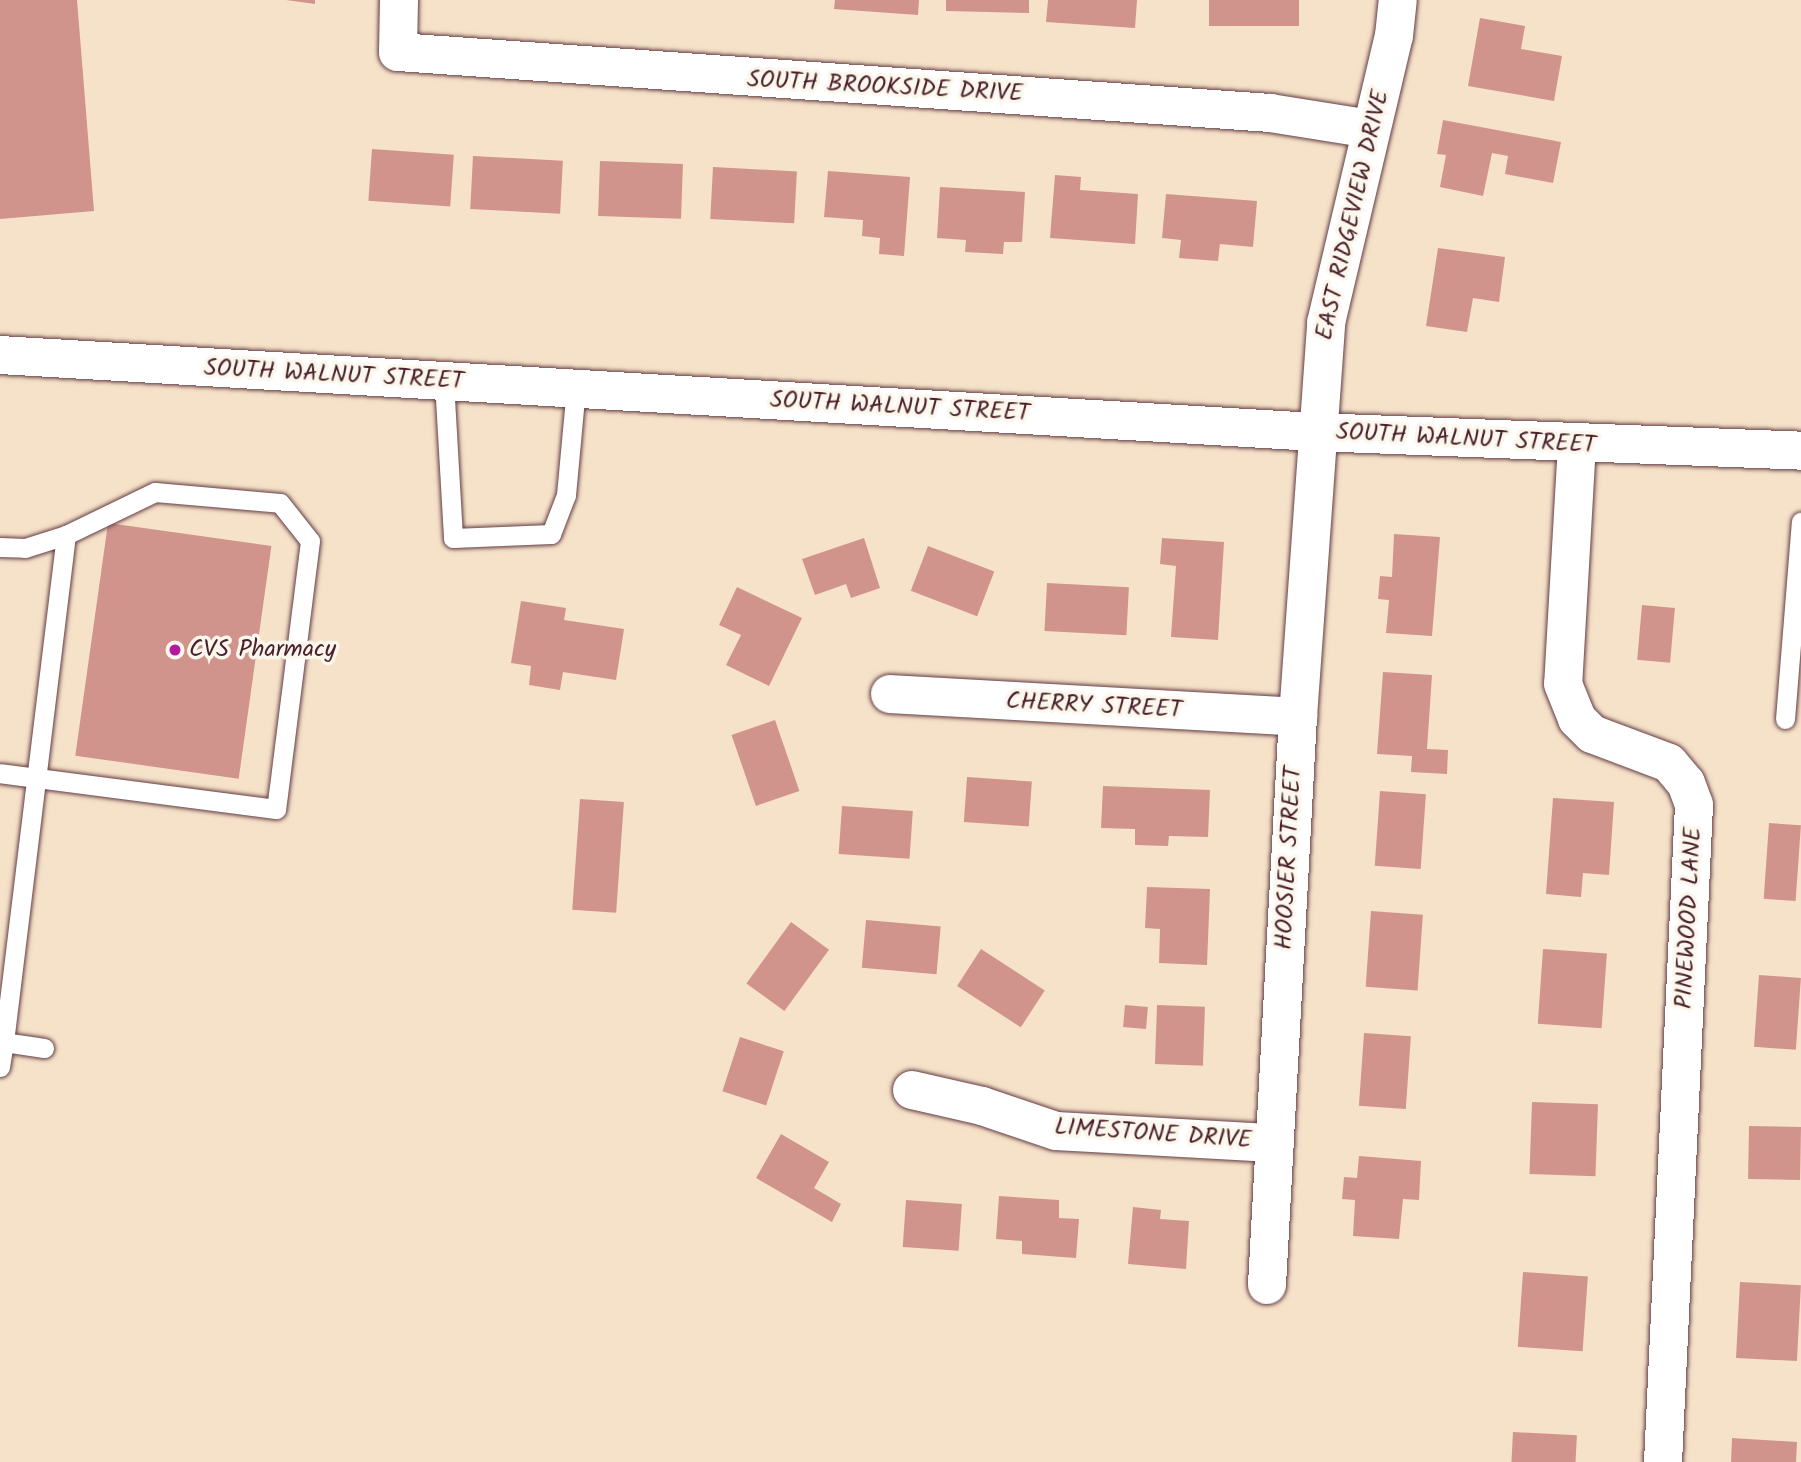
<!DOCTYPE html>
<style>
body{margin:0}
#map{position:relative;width:1801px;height:1462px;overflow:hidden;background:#f6e2c9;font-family:Kalam,sans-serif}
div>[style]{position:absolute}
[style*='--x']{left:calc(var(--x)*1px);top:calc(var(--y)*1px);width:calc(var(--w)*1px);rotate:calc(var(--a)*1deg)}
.building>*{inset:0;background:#d1948d;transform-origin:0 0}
.roads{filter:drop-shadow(0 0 2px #643c43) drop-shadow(0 0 2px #643c43)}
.service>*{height:19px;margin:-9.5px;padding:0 9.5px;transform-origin:9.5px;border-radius:9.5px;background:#fff}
.minor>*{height:38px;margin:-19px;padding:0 19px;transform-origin:19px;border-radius:19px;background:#fff}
.primary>*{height:38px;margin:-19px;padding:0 19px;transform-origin:19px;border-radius:19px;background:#fff}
.dots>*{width:19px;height:19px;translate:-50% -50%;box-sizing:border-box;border:4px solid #fbf7ec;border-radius:50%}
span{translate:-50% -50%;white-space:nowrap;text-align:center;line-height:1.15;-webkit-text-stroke:7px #fbf7ec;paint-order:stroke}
.street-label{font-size:24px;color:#4a1f2b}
.poi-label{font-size:24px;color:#4a1f2b}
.left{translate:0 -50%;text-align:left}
</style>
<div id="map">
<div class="building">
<div style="clip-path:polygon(0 0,77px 0,94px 211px,0 219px)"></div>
<div style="clip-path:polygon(286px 0,315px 0,315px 4px)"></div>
<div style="clip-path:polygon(835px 0,919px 0,918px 15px,834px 9px)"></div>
<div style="clip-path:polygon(946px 0,1029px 0,1029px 13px,946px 11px)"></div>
<div style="clip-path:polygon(1048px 0,1137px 0,1135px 28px,1046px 22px)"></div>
<div style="left:1209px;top:0;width:90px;height:26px"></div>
<div style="clip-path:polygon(1480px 18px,1525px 26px,1521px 49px,1562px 56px,1554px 101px,1468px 86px)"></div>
<div style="clip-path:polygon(1443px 120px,1561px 142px,1553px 183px,1505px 174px,1508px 156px,1492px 153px,1483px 196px,1440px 187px,1446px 155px,1437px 154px)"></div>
<div style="left:372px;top:149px;width:82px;height:52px;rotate:4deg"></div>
<div style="left:473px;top:156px;width:90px;height:53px;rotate:3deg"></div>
<div style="left:600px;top:161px;width:83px;height:55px;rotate:2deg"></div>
<div style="left:713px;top:167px;width:84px;height:52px;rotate:3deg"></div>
<div style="clip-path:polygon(828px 171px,910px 177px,904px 256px,879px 254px,880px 238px,862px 236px,863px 220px,824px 217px)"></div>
<div style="clip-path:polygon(1055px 175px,1081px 177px,1080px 190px,1138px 194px,1135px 244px,1050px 238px)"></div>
<div style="clip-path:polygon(940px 187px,1025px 192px,1022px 242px,1004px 242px,1003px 254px,965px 252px,966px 240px,937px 238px)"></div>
<div style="clip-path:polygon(1166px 194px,1257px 201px,1253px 247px,1220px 244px,1218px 261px,1179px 258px,1181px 240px,1162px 238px)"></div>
<div style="clip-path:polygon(1438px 248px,1505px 257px,1499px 302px,1473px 298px,1467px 332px,1426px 326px)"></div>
<div style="left:108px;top:523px;width:165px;height:235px;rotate:8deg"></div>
<div style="clip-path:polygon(1394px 534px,1440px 537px,1432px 636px,1386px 633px,1389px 600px,1378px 599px,1380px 576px,1392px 577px)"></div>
<div style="clip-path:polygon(864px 538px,880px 588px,851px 598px,846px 584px,815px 595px,802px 559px)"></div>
<div style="clip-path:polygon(1162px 538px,1224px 542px,1218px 640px,1171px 637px,1176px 566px,1160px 564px)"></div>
<div style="left:928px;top:546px;width:71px;height:48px;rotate:21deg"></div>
<div style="left:1047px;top:583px;width:82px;height:48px;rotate:3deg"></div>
<div style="clip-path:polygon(737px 587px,802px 618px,769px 686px,726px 665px,741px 635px,719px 625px)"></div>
<div style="clip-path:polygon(521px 601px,566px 608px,564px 620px,624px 629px,616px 680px,563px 672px,560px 690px,529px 685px,531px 666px,511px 663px)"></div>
<div style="left:1642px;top:605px;width:33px;height:55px;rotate:5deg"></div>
<div style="clip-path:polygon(1383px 672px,1432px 675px,1427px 749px,1448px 750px,1447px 774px,1411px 772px,1412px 756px,1377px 754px)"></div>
<div style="left:775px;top:720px;width:75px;height:46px;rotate:71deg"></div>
<div style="left:967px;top:777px;width:65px;height:45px;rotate:4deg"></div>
<div style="clip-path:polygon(1103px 786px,1210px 790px,1208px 837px,1169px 836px,1168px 846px,1135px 845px,1135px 829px,1101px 828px)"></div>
<div style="left:1380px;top:791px;width:46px;height:75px;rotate:4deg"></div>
<div style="clip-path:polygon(1553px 798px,1614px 802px,1609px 875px,1583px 873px,1581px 897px,1546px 894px)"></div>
<div style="left:580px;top:799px;width:44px;height:111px;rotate:4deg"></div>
<div style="left:842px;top:806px;width:71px;height:48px;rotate:4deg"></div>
<div style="left:1769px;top:823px;width:32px;height:76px;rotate:4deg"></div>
<div style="clip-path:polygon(1147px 887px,1210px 889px,1207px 965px,1159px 963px,1160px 929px,1145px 928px)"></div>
<div style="left:1371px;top:911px;width:52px;height:76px;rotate:4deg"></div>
<div style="left:866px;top:920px;width:75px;height:48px;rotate:5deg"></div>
<div style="left:791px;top:922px;width:47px;height:76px;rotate:36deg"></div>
<div style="left:981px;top:949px;width:76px;height:44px;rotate:33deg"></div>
<div style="left:1543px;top:949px;width:64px;height:75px;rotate:4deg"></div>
<div style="left:1759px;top:975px;width:42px;height:72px;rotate:4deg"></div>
<div style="left:1125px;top:1005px;width:23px;height:22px;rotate:5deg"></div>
<div style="left:1157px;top:1005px;width:48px;height:59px;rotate:2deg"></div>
<div style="left:1364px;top:1033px;width:47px;height:73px;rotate:4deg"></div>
<div style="left:740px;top:1037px;width:46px;height:57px;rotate:18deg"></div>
<div style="left:1532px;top:1102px;width:66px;height:72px;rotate:2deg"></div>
<div style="left:1749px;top:1126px;width:52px;height:53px;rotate:1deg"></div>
<div style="clip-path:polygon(781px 1134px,829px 1162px,814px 1188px,841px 1204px,832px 1222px,756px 1178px)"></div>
<div style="clip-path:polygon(1359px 1156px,1421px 1161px,1419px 1200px,1403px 1199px,1399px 1239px,1353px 1236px,1355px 1200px,1342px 1199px,1344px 1177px,1357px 1178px)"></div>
<div style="clip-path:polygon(999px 1196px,1059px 1200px,1059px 1218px,1079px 1219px,1076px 1258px,1022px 1254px,1022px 1241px,996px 1239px)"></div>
<div style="left:906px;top:1200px;width:56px;height:47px;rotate:4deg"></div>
<div style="clip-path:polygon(1133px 1207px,1161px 1210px,1160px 1219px,1189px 1221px,1186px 1269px,1128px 1264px)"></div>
<div style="left:1523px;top:1272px;width:65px;height:75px;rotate:4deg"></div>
<div style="left:1740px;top:1282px;width:61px;height:76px;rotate:3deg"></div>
<div style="left:1513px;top:1432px;width:64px;height:30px;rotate:3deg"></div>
<div style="clip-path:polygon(1732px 1438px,1797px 1442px,1796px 1462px,1731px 1462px)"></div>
</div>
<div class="roads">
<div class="service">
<div style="--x:444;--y:381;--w:157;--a:86.7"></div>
<div style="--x:453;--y:538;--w:98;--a:-2.3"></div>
<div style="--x:551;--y:534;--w:42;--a:-69"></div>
<div style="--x:566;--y:495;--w:107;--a:-84.7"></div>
<div style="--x:0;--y:547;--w:25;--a:2"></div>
<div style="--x:25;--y:548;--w:43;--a:-17.6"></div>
<div style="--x:66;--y:535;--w:99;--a:-25.8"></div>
<div style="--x:155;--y:492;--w:125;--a:5"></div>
<div style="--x:280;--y:503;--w:48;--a:51.7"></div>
<div style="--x:310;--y:541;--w:270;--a:97.2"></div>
<div style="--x:276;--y:809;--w:278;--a:-172.6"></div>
<div style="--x:1785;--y:719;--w:198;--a:-85.4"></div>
<div style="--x:44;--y:1048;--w:40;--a:-171.5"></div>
<div style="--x:4;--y:1042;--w:511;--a:-83.03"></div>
<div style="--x:0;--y:1067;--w:25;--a:-81"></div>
</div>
<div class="minor">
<div style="--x:399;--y:0;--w:52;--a:91.1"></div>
<div style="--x:398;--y:52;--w:874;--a:4"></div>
<div style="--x:1270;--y:113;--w:102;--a:9"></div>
<div style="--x:1577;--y:444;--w:240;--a:93.3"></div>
<div style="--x:1563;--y:684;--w:38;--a:68"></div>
<div style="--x:1577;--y:719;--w:21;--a:45"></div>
<div style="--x:1592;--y:734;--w:82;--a:20.6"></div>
<div style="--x:1669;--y:763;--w:26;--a:50"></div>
<div style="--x:1686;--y:783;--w:23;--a:70"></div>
<div style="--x:1694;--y:805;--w:658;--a:92.7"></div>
<div style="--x:890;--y:694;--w:409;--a:3.2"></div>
<div style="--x:912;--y:1090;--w:72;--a:12.9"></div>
<div style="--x:982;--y:1106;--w:78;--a:18.7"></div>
<div style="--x:1056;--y:1131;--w:217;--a:3.2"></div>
<div style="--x:1267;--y:1285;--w:569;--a:-86.88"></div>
<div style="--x:1298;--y:717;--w:395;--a:-85.9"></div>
<div style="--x:1326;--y:323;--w:295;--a:-76.7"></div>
<div style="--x:1394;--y:36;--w:36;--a:-84"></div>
</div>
<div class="primary">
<div style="--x:0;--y:355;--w:1317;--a:3.35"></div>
<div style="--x:1315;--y:432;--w:486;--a:2.2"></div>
</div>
</div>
<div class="dots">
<div style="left:175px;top:650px;background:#b5179e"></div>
</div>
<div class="street-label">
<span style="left:885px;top:87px;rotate:3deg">SOUTH BROOKSIDE DRIVE</span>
<span style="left:1353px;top:215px;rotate:-77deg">EAST RIDGEVIEW DRIVE</span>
<span style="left:334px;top:375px;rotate:3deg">SOUTH WALNUT STREET</span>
<span style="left:900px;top:407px;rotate:3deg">SOUTH WALNUT STREET</span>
<span style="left:1466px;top:439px;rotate:3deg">SOUTH WALNUT STREET</span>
<span style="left:1094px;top:706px;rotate:3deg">CHERRY STREET</span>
<span style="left:1289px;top:858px;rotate:-87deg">HOOSIER STREET</span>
<span style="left:1689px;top:918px;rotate:-87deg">PINEWOOD LANE</span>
<span style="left:1153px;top:1134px;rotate:4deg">LIMESTONE DRIVE</span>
</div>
<div class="poi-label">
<span class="left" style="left:189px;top:650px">CVS Pharmacy</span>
</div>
</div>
